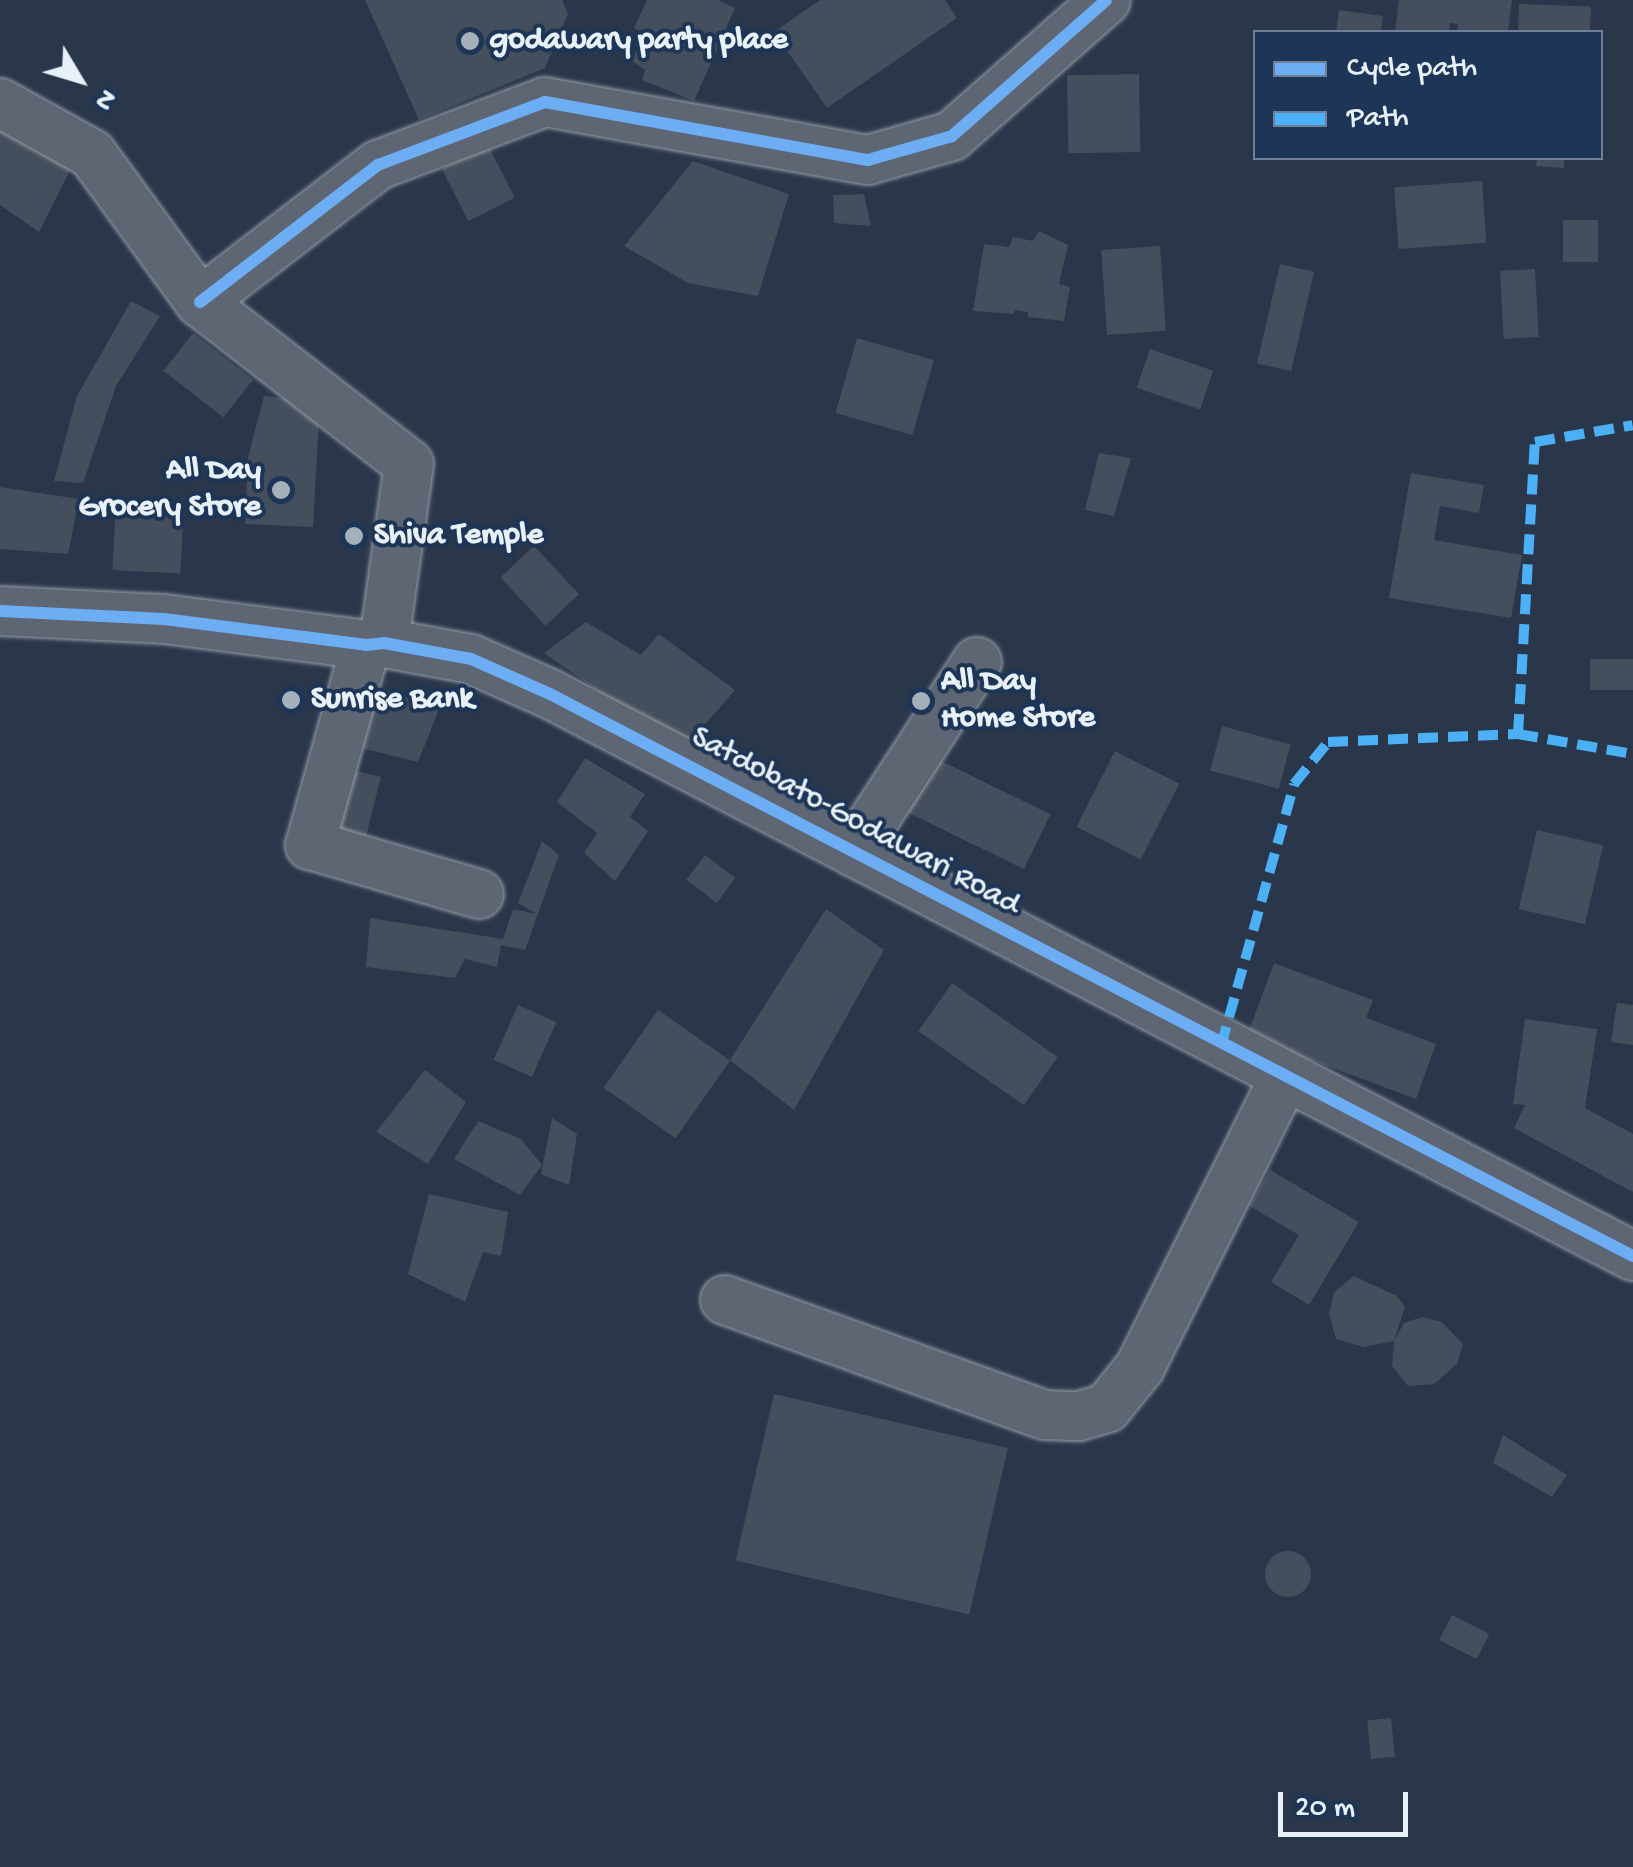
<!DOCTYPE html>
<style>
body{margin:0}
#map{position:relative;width:1633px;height:1867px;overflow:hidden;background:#2a374a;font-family:"Gochi Hand",sans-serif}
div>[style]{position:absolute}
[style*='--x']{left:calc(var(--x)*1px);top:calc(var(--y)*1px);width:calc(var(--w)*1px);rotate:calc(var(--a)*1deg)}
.building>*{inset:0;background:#444e5c;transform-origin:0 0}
.round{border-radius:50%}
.roads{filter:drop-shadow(0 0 2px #959da7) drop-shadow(0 0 2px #959da7)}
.minor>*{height:48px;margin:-24px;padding:0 24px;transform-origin:24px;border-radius:24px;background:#5d6672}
.quiet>*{height:10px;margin-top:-5px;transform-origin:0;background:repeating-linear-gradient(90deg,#4cb0f7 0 20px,transparent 0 30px)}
.cycleway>*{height:12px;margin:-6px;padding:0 6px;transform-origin:6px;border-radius:6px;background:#6dadf4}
.dots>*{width:28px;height:28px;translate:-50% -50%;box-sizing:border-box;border:5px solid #1d3557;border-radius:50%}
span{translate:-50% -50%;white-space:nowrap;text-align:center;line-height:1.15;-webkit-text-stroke:8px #1d3557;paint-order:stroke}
.poi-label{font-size:32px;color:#e8f1f8;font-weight:700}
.left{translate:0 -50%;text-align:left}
.right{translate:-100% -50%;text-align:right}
.street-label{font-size:32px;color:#e8f1f8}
.legend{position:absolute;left:1253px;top:30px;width:350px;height:130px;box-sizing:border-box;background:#1d3557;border:2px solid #6e8097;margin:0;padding:12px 18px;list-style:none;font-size:30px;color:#e8f1f8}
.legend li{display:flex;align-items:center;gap:20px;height:50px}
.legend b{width:50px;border:2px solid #6e8097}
.north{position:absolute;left:30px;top:30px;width:100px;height:100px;-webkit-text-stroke:8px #1d3557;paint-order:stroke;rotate:128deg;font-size:28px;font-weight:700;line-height:40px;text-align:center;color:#e8f1f8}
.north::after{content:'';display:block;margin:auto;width:35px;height:45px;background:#e8f1f8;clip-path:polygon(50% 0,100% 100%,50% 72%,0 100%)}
.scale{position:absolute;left:1278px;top:1792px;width:130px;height:45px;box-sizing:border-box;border:5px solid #e8f1f8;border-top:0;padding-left:12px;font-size:30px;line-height:35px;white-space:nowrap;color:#e8f1f8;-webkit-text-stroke:8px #1d3557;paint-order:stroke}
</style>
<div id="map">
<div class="building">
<div style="clip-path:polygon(365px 0,562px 0,568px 14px,545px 68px,419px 120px)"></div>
<div style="clip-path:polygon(647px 0,718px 0,735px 8px,694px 101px,642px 80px,645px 70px,632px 61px,645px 34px,634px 28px)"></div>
<div style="clip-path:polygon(820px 0,945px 0,957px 18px,827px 108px,774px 32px)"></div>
<div style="clip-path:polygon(1399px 0,1512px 0,1508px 32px,1457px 32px,1458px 24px,1450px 23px,1449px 32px,1395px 32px)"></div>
<div style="left:1519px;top:4px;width:72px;height:28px;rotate:2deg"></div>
<div style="clip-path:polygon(1339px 10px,1383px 16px,1381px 32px,1336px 32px)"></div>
<div style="left:1139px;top:74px;width:78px;height:72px;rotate:89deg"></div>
<div style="clip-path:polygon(0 126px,73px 164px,39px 232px,0 205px)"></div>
<div style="left:488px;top:145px;width:59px;height:52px;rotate:63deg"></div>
<div style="clip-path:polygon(1537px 158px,1564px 158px,1564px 168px,1536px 166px)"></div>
<div style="clip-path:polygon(693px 161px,789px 194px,758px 296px,688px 283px,624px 246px)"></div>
<div style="left:1482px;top:181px;width:62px;height:88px;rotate:86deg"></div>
<div style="clip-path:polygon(864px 194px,871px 226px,834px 223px,833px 195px)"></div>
<div style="left:1563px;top:220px;width:35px;height:42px"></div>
<div style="clip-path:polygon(1039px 231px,1068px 245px,1059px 284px,1070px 287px,1064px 321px,1028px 317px,1028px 312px,1015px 310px,1014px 314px,973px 311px,984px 244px,1009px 247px,1013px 237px,1033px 241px)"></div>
<div style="left:1160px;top:246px;width:85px;height:59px;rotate:86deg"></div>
<div style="left:1280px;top:264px;width:35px;height:102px;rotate:13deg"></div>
<div style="left:1535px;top:269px;width:68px;height:35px;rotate:87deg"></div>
<div style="clip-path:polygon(131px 301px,160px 316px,116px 386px,83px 483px,54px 481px,77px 396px)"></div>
<div style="left:193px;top:333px;width:76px;height:48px;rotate:38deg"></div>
<div style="left:857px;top:338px;width:80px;height:78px;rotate:16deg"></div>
<div style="left:1150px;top:349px;width:67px;height:41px;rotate:19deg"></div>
<div style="clip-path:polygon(264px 396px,320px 402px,313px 527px,245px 524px,248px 457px)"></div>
<div style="clip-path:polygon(1099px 453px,1131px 458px,1114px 516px,1085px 510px)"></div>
<div style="clip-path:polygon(1411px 473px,1484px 485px,1479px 513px,1440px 506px,1434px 540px,1522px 555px,1511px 618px,1389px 598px)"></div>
<div style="clip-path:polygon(0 487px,79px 499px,68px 554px,0 549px)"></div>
<div style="left:116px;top:502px;width:68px;height:68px;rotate:3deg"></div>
<div style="left:534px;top:546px;width:66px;height:46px;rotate:47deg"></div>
<div style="clip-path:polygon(586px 622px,641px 655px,659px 634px,735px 690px,683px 750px,544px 653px)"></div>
<div style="left:1590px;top:659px;width:43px;height:31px"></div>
<div style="clip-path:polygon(367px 683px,440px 707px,418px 762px,349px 745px)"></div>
<div style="left:1222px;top:726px;width:71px;height:46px;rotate:15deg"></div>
<div style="left:1115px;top:751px;width:72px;height:85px;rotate:27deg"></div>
<div style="left:931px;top:756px;width:133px;height:61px;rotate:26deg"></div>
<div style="clip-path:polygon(585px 758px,645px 794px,630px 817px,648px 831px,615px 881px,584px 853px,597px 833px,557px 802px)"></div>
<div style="left:345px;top:768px;width:37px;height:62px;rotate:14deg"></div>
<div style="left:1537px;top:830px;width:68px;height:81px;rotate:13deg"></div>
<div style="clip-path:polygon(542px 841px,559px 855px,525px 950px,501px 945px,497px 967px,465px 959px,455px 978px,366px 967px,370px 918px,503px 939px,513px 909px,537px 914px,518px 903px)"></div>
<div style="left:705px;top:855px;width:38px;height:31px;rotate:37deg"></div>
<div style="clip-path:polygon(826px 909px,884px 950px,794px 1110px,730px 1060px)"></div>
<div style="clip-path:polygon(1274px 963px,1373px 1000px,1366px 1018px,1436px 1044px,1416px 1099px,1247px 1036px)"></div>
<div style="left:952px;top:983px;width:129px;height:59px;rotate:35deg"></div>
<div style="clip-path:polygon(1617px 1003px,1633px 1005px,1633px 1045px,1611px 1042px)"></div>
<div style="left:518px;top:1005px;width:42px;height:60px;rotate:24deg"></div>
<div style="left:658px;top:1010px;width:88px;height:95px;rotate:35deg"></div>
<div style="clip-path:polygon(1525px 1019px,1597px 1029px,1585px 1108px,1633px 1134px,1633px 1192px,1514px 1128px,1525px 1105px,1513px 1104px)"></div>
<div style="clip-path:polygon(425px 1070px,466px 1102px,428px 1164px,376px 1132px)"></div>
<div style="clip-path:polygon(552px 1118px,577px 1134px,569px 1185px,541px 1174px)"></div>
<div style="clip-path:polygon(478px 1121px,521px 1139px,542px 1165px,520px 1195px,454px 1159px)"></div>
<div style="clip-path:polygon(1270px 1170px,1359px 1222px,1309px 1305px,1271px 1282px,1299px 1235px,1249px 1206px)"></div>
<div style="clip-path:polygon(429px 1194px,508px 1212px,501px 1256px,483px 1252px,465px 1302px,408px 1274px)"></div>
<div style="clip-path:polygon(1354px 1276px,1397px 1296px,1405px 1307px,1394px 1341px,1364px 1347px,1336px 1339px,1329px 1314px,1334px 1292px)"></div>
<div style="clip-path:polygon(1422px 1317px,1442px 1322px,1463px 1344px,1457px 1364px,1434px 1384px,1408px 1386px,1392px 1366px,1394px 1341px,1404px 1323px)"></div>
<div style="left:774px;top:1394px;width:240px;height:171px;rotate:13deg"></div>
<div style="clip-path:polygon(1503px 1435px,1567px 1475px,1552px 1497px,1493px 1463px)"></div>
<div class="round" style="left:1265px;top:1551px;width:46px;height:46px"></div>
<div style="left:1452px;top:1615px;width:42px;height:28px;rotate:27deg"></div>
<div style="left:1391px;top:1718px;width:39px;height:24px;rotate:84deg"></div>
</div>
<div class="roads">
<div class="minor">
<div style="--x:0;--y:103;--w:105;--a:29"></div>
<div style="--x:92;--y:154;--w:183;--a:53.9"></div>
<div style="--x:200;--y:302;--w:264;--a:37.8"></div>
<div style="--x:409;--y:464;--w:181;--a:98"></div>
<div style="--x:200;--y:302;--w:225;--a:-37.6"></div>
<div style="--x:378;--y:165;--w:178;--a:-20.7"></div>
<div style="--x:545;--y:102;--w:328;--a:10.2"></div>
<div style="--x:868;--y:160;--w:87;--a:-15.9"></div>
<div style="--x:952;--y:136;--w:205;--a:-41.4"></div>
<div style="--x:0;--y:611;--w:164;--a:2.8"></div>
<div style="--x:164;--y:619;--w:204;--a:7.3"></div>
<div style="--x:366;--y:645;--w:18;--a:-6"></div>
<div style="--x:384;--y:643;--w:88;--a:10.4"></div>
<div style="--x:471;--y:659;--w:86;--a:23.9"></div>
<div style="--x:550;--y:694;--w:1220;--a:27.43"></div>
<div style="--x:366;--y:645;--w:208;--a:105.6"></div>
<div style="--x:310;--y:845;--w:176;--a:16.2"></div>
<div style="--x:853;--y:852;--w:227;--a:-56.9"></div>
<div style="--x:725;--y:1300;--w:340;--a:19.8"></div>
<div style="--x:1045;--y:1415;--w:34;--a:2"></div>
<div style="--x:1079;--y:1416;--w:29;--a:-16"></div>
<div style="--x:1107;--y:1408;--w:53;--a:-51.2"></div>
<div style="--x:1140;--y:1367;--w:323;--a:-63.5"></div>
</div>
</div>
<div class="quiet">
<div style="--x:1518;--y:734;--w:117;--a:9.9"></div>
<div style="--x:1221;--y:1046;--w:272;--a:-74.4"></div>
<div style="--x:1294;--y:784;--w:54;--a:-51"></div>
<div style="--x:1328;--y:742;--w:190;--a:-2.4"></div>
<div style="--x:1518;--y:734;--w:292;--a:-86.7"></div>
<div style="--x:1535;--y:442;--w:99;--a:-9.8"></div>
</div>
<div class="cycleway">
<div style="--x:200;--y:302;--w:225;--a:-37.6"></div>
<div style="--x:378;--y:165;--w:178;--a:-20.7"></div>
<div style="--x:545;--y:102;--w:328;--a:10.2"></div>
<div style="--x:868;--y:160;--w:87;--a:-15.9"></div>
<div style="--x:952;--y:136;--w:205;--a:-41.4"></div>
<div style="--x:0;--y:611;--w:164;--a:2.8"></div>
<div style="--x:164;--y:619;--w:204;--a:7.3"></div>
<div style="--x:366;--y:645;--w:18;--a:-6"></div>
<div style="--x:384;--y:643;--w:88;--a:10.4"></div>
<div style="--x:471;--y:659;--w:86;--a:23.9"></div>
<div style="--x:550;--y:694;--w:1220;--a:27.43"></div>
</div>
<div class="dots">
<div style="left:470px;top:41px;background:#a6b0bb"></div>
<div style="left:281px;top:490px;background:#a6b0bb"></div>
<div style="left:354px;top:536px;background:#a6b0bb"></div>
<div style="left:291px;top:700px;background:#a6b0bb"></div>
<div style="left:921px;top:701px;background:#a6b0bb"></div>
</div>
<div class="poi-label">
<span class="left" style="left:490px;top:41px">godawary party place</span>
<span class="right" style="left:261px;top:490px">All Day<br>Grocery Store</span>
<span class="left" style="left:374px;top:536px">Shiva Temple</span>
<span class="left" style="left:941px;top:701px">All Day<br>Home Store</span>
<span class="left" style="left:311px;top:700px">Sunrise Bank</span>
</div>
<div class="street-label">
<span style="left:855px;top:822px;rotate:28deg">Satdobato-Godawari Road</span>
</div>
<ul class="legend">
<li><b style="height:12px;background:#6dadf4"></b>Cycle path</li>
<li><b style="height:12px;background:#4cb0f7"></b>Path</li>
</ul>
<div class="north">N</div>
<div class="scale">20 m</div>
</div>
